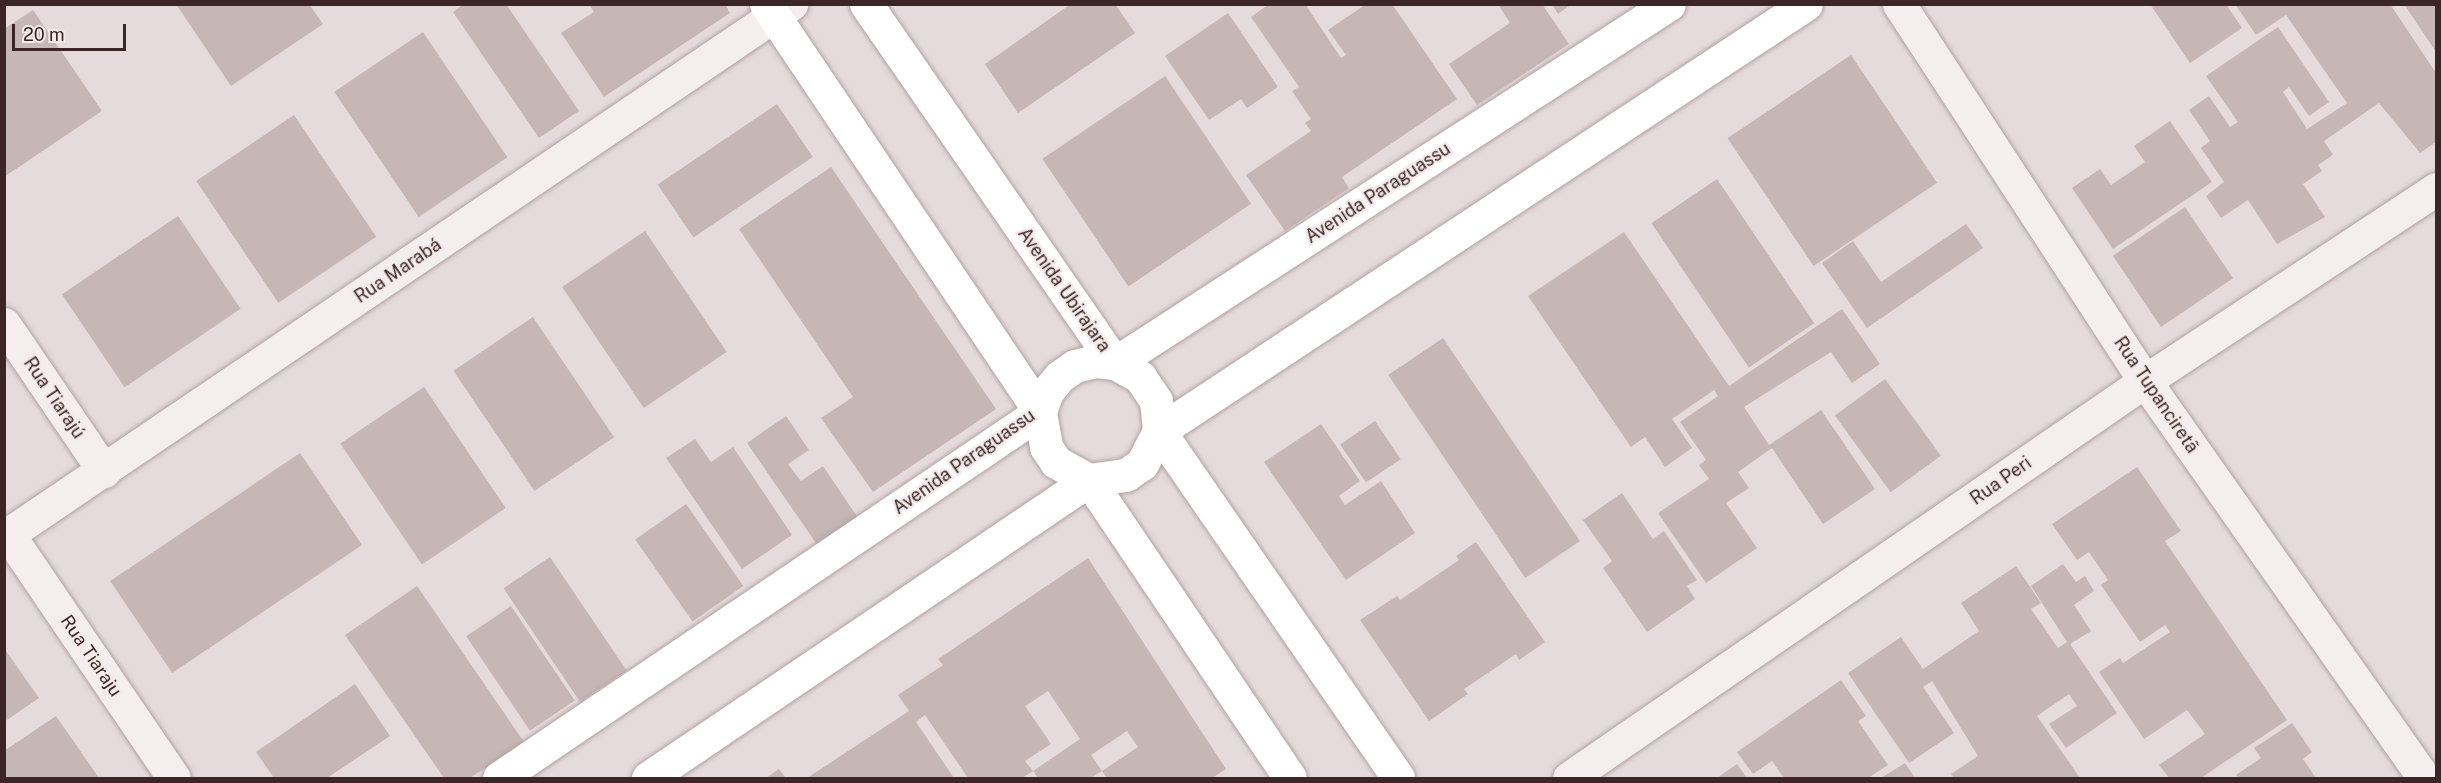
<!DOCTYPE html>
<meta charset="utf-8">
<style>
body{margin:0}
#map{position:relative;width:2441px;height:783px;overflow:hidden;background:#e6dbdc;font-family:"Public Sans",sans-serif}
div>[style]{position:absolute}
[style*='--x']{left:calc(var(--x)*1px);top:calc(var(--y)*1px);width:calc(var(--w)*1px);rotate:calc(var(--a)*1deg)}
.building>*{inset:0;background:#c6b6b6;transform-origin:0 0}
.roads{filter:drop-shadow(0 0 2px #b0a1a2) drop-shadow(0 0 2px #b0a1a2)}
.minor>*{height:33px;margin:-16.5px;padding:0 16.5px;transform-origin:16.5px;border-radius:16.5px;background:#f4eeee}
.major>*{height:33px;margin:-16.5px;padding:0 16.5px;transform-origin:16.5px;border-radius:16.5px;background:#fff}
span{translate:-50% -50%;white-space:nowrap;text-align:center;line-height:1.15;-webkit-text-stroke:5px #f4ebeb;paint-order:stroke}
.street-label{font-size:18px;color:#3c2526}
.frame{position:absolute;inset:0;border:6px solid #3c2526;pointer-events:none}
.scale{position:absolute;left:12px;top:24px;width:114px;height:27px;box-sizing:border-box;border:3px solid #3c2526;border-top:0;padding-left:8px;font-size:18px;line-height:21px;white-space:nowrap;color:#3c2526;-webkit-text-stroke:4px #f4ebeb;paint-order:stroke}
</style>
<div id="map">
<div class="building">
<div style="clip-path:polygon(176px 4px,309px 4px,323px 24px,231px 86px)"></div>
<div style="clip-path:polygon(464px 4px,506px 4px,579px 111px,539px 138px,453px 12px)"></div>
<div style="clip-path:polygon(589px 4px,725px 4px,730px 13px,604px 97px,561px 33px,594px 12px)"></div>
<div style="clip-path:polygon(1071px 4px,1115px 4px,1135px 33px,1018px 113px,985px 64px)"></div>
<div style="clip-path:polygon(1269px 4px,1305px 4px,1341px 58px,1346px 55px,1328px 30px,1366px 4px,1392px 4px,1457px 99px,1342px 177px,1349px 188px,1285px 231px,1246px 175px,1311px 131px,1305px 123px,1311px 119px,1292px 91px,1299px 87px,1251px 17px)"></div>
<div style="clip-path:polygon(1498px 4px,1542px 4px,1569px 44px,1477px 105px,1449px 64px,1510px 23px)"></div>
<div style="clip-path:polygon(1552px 4px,1572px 4px,1558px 14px)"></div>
<div style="clip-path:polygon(2150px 4px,2226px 4px,2242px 28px,2190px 63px)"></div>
<div style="clip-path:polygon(2235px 4px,2390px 4px,2436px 73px,2436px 142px,2420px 153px,2379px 103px,2324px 141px,2333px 155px,2318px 165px,2322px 171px,2303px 184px,2325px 217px,2277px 244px,2248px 200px,2221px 218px,2206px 196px,2224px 182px,2201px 148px,2210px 141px,2189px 110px,2209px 96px,2230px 127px,2238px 122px,2206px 76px,2278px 27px,2329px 102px,2309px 116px,2289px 87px,2283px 92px,2307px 129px,2347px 103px,2286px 15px,2256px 35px)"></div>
<div style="clip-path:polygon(2404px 4px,2436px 4px,2436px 52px)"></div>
<div style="clip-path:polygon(33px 10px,102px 111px,4px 177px,4px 29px)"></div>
<div style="clip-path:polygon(1228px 13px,1278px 87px,1247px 108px,1241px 99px,1209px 120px,1165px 56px)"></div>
<div style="left:423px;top:32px;width:151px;height:107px;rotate:56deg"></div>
<div style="left:1851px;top:55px;width:154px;height:149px;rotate:56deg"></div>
<div style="left:1165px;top:76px;width:154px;height:148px;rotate:56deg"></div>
<div style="left:777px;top:104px;width:64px;height:144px;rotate:56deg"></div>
<div style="left:294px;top:115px;width:147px;height:118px;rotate:56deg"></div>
<div style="clip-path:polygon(2170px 121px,2212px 182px,2113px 249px,2072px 188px,2100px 169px,2111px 185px,2145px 162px,2134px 146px)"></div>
<div style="clip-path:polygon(831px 167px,996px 409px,873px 492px,821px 418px,853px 397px,739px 229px)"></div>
<div style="left:1717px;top:179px;width:174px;height:79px;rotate:56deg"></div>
<div style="left:2185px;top:207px;width:86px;height:87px;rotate:56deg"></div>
<div style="left:178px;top:216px;width:112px;height:140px;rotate:56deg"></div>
<div style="clip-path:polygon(1966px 224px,1983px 248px,1867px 328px,1822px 263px,1853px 241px,1881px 282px)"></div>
<div style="left:645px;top:231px;width:146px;height:100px;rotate:56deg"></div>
<div style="clip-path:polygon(1624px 232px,1729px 386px,1842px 309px,1880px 364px,1852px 383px,1831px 352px,1744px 407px,1769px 445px,1821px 410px,1875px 489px,1823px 524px,1772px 448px,1738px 472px,1749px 488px,1726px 503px,1757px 548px,1706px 583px,1658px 513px,1709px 479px,1699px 465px,1706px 460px,1680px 422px,1718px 396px,1714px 390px,1672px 419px,1692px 448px,1665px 467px,1645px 437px,1631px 447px,1528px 296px)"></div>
<div style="left:533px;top:317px;width:145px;height:96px;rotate:56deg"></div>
<div style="left:1443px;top:338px;width:245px;height:66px;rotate:56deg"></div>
<div style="left:1885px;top:379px;width:95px;height:62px;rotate:54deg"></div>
<div style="left:424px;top:387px;width:146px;height:101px;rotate:56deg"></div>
<div style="clip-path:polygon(786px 416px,809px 450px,788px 464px,801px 481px,823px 466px,858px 518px,818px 546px,747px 443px)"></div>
<div style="left:1375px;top:421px;width:46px;height:42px;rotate:56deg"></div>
<div style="clip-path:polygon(1321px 424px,1360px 481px,1339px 496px,1345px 505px,1381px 481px,1415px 533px,1346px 580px,1264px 462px)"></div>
<div style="clip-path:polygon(695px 439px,711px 462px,733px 447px,792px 535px,742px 569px,666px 458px)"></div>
<div style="left:300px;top:453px;width:111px;height:229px;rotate:56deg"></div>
<div style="clip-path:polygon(2137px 467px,2181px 531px,2165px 541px,2287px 720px,2201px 778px,2169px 778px,2159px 765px,2205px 734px,2187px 710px,2144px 739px,2099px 672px,2120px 658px,2123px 663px,2170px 632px,2165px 625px,2140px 642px,2101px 585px,2108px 580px,2089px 552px,2077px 560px,2052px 524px)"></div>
<div style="clip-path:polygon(1622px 493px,1653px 539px,1664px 531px,1697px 580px,1687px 586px,1695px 599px,1647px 632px,1603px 568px,1612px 561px,1583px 520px)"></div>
<div style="left:686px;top:504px;width:100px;height:62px;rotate:55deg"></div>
<div style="clip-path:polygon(1476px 542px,1545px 642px,1519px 660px,1516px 654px,1464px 689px,1468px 694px,1429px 721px,1360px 620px,1397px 596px,1400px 600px,1459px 560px,1456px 556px)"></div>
<div style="left:550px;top:557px;width:137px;height:56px;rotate:56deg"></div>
<div style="clip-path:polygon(1088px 558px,1226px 769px,1212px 778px,1107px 778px,1102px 771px,1138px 747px,1127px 731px,1091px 755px,1102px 771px,1091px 778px,1038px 778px,1033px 771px,1080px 739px,1048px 691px,1025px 706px,1051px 744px,1025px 761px,1033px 771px,1022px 778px,968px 778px,925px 715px,916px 722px,954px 778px,807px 778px,909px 711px,898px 695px,943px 665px,938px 659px)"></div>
<div style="clip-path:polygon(2063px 564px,2076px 582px,2085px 576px,2094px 591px,2074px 605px,2091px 631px,2070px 644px,2117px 713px,2066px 748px,2049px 724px,2077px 706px,2069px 694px,2037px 716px,2080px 778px,1954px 778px,1951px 774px,1978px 756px,1932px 681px,1923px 687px,1954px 733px,1909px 763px,1848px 673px,1901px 637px,1923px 669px,1979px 631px,1961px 603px,2016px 566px,2041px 603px,2031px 609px,2058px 648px,2067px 642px,2031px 586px)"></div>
<div style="clip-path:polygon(417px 586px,524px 742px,470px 778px,444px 778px,345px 635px)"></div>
<div style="left:511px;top:606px;width:114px;height:54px;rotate:56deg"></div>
<div style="clip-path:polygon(4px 648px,39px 698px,4px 722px)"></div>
<div style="clip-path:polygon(1841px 680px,1866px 716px,1858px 721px,1888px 765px,1868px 778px,1784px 778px,1772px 761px,1753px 774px,1737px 752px)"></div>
<div style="clip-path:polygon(355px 684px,390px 736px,327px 778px,274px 778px,256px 752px)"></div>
<div style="clip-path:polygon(56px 716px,99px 778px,4px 778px,4px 751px)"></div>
<div style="clip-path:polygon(2292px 723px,2312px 752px,2303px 759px,2316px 778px,2239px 778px,2236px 775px,2261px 758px,2254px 748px)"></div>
<div style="clip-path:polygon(1905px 763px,1915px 778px,1881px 778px)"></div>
<div style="clip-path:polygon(1737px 764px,1747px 778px,1717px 778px)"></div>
<div style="clip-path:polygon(779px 769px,786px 778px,766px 778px)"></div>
</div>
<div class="roads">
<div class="minor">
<div style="--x:1899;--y:4;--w:450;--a:56.9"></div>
<div style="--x:2145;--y:381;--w:485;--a:54.9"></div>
<div style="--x:4;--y:324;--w:178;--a:55.8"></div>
<div style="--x:8;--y:534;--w:295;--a:55.8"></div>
<div style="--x:4;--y:537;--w:951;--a:-34.11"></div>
<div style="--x:1569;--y:778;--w:700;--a:-34.58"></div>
<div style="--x:2145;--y:381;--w:349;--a:-33.4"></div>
</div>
<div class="major">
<div style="--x:766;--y:4;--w:491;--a:56.1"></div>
<div style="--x:1040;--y:412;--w:36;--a:80"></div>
<div style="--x:1046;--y:447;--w:18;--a:56"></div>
<div style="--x:1056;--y:462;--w:38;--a:29"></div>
<div style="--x:1089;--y:480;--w:359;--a:56"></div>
<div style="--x:866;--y:4;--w:437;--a:55.3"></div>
<div style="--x:1115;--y:363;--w:29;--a:29"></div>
<div style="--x:1140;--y:377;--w:29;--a:56"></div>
<div style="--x:1156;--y:401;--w:30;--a:84"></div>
<div style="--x:1159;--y:431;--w:421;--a:55.4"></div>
<div style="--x:499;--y:778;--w:653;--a:-34.08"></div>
<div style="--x:1040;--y:412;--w:21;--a:-71"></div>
<div style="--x:1047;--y:392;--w:19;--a:-51"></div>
<div style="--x:1059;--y:377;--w:19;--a:-35"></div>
<div style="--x:1075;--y:366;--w:21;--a:-14"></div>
<div style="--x:1095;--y:361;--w:20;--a:6"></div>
<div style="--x:1115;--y:363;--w:660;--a:-32.94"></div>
<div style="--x:648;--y:778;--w:532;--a:-34.05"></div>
<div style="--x:1089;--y:480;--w:37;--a:-8"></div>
<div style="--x:1126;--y:475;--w:19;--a:-35"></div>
<div style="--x:1142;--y:464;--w:37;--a:-63"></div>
<div style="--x:1159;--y:431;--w:775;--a:-33.42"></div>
</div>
</div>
<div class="street-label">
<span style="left:1378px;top:193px;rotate:-33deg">Avenida Paraguassu</span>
<span style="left:398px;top:271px;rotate:-34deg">Rua Marabá</span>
<span style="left:1064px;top:290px;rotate:55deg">Avenida Ubirajara</span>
<span style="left:2156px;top:395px;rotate:56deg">Rua Tupanciretã</span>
<span style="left:54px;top:398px;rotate:56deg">Rua Tiarajú</span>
<span style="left:964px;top:462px;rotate:-35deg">Avenida Paraguassu</span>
<span style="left:2001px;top:481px;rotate:-35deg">Rua Peri</span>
<span style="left:91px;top:656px;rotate:56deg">Rua Tiaraju</span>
</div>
<div class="frame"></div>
<div class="scale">20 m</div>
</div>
